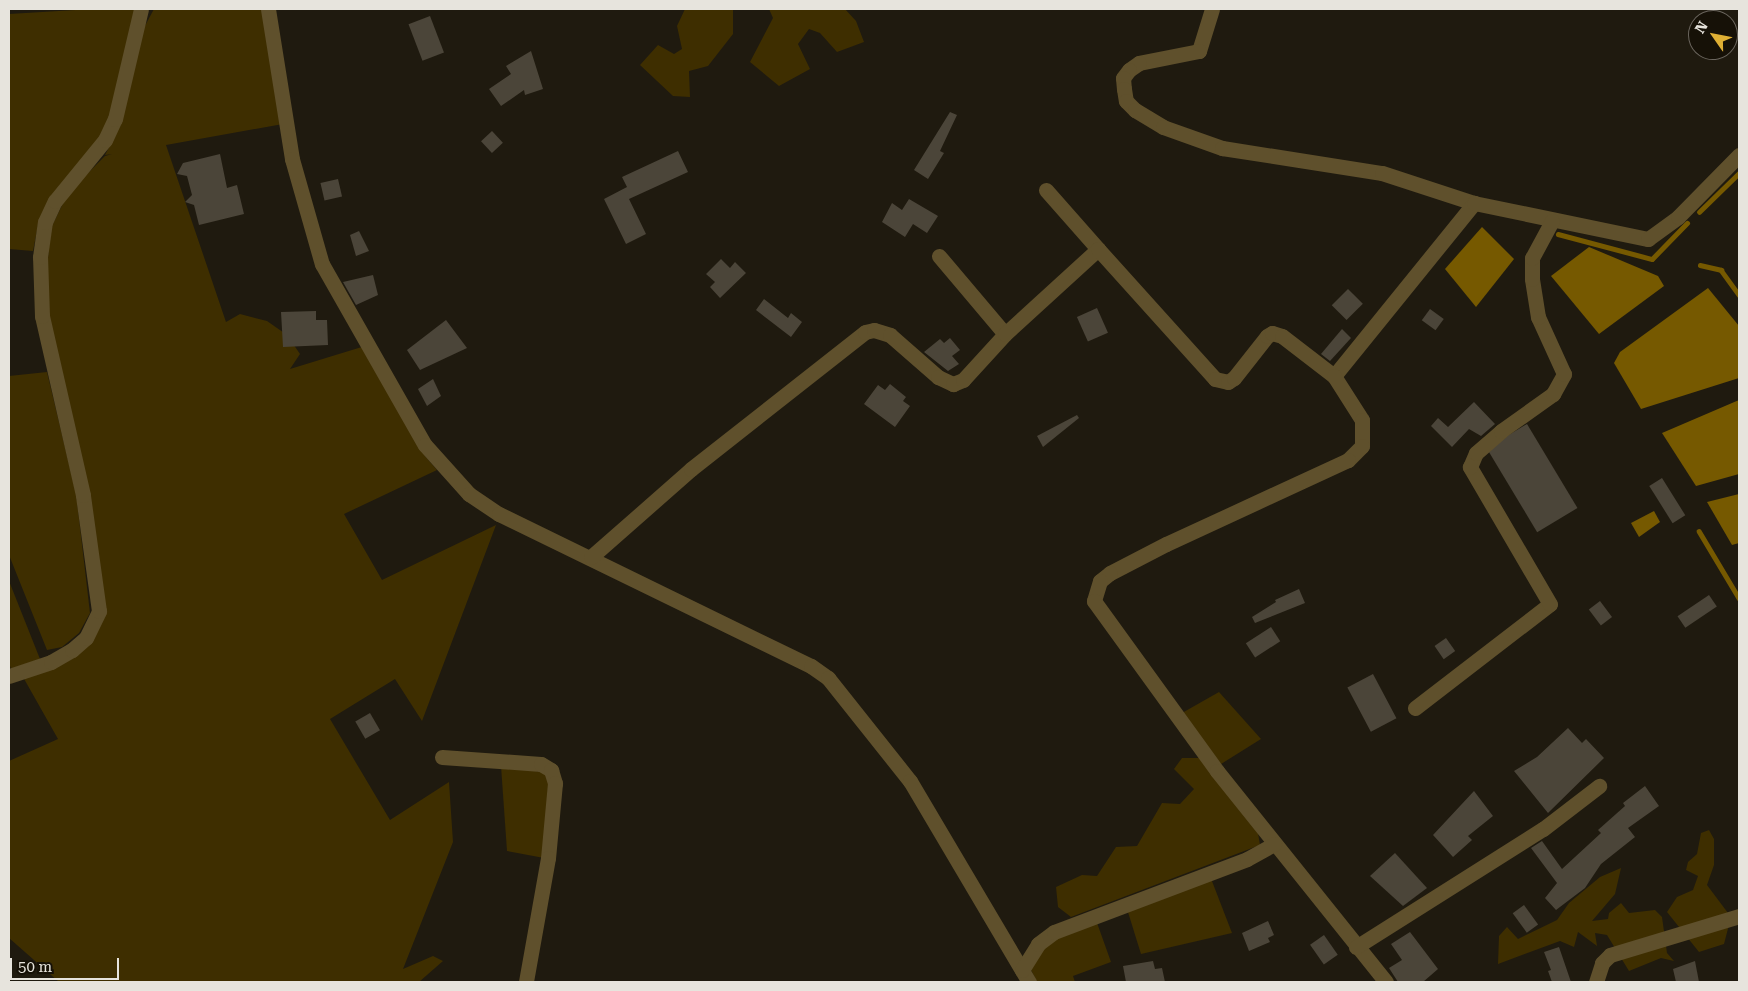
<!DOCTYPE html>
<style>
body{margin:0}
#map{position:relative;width:1748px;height:991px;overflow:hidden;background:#1f1a0f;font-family:"Roboto Serif",serif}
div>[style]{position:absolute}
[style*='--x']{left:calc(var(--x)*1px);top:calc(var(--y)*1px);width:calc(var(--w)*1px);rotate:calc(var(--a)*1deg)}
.green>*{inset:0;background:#3e2e00}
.water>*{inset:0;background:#765900}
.stream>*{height:4.5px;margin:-2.25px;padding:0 2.25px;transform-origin:2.25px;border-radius:2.25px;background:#765900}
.building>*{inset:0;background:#4b4539;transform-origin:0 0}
.minor>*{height:15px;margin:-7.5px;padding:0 7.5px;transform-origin:7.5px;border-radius:7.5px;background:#5f502c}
span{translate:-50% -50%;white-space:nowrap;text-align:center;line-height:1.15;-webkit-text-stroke:4.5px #161107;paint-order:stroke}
.frame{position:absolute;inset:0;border:10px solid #e7e4dd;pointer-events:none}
.north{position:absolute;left:1688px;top:10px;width:50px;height:50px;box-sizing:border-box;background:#161107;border:1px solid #6a655d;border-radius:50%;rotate:303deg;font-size:14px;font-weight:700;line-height:20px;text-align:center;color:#e7e4dd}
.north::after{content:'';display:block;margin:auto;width:18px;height:22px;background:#dfb034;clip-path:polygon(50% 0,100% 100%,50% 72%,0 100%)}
.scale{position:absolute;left:10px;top:958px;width:109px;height:22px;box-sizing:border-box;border:2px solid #e7e4dd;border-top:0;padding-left:6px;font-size:15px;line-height:18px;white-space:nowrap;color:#e7e4dd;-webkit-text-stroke:4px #161107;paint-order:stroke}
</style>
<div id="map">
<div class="green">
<div style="clip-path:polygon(92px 9px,135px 9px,112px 111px,103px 132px,39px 220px,33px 251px,9px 249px,9px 14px)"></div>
<div style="clip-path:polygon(154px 9px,266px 9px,283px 124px,166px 145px,226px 322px,240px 314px,267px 321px,287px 335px,300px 354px,290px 369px,365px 346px,425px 456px,437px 470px,344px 514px,382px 580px,496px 525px,422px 721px,395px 679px,330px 719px,390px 820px,449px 782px,453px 842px,403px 969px,433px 956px,443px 961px,419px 982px,59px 982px,9px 938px,9px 761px,58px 739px,23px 677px,64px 663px,105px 612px,52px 341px,46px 287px,50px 230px,68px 193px,105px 156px,112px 154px,105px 155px,120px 126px,140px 35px)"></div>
<div style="clip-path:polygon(685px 9px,733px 9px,733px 34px,708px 66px,689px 71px,690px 97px,673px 96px,640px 65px,658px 45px,674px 54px,682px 49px,677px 26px)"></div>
<div style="clip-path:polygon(769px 9px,845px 9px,856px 21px,864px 42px,837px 52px,820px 33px,809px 29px,798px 44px,810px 69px,779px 86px,750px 62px,773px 18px)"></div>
<div style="clip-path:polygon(47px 372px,76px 493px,90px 613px,79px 633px,62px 647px,47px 650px,9px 555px,9px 376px)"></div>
<div style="clip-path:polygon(9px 581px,40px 659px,11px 669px,9px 663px)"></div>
<div style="clip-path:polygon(1219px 692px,1261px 739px,1221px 764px,1182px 713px)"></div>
<div style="clip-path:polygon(1182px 758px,1199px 758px,1258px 833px,1260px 845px,1071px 917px,1058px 907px,1056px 887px,1082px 875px,1097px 876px,1116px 847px,1137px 846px,1162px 803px,1180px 804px,1194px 789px,1174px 769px)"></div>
<div style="clip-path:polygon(501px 766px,549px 773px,544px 858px,507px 851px)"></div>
<div style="clip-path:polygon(1709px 830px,1714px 839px,1714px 865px,1707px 885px,1731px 917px,1724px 944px,1699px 952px,1667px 912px,1677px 897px,1693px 890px,1698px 876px,1686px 870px,1688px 862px,1697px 854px,1701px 833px)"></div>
<div style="clip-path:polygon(1621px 868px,1615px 894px,1592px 921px,1608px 919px,1609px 913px,1621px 903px,1629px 913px,1655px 910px,1662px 917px,1667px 953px,1674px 961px,1661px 958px,1629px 971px,1607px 935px,1595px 933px,1597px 946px,1578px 932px,1574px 947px,1560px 941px,1498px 964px,1499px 936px,1507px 927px,1518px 939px,1557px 920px,1569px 903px,1600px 877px)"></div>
<div style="clip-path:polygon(1210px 876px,1232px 933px,1141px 954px,1127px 909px)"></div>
<div style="clip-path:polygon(1096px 920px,1111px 962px,1073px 976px,1075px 982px,1037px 982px,1031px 970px,1033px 957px,1050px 940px)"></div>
</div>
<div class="water">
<div style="clip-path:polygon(1482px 227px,1514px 259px,1476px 307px,1445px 269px)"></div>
<div style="clip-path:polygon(1589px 247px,1658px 276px,1664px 286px,1599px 334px,1551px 276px)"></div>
<div style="clip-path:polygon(1708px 288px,1739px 326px,1739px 378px,1641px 409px,1614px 363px,1620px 352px)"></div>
<div style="clip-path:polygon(1739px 400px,1739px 474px,1696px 486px,1662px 433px)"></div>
<div style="clip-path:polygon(1739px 494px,1739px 543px,1732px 545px,1707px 502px)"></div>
<div style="clip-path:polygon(1654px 511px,1660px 522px,1639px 537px,1631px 523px)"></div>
</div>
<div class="stream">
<div style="--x:1699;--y:212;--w:56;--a:-44.3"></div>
<div style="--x:1558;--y:234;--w:97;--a:14.9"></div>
<div style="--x:1652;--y:259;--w:50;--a:-45.8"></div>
<div style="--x:1700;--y:265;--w:22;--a:13"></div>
<div style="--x:1721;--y:270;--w:31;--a:54"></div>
<div style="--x:1699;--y:531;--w:78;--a:59.2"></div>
</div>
<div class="building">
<div style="left:430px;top:16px;width:39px;height:23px;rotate:69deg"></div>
<div style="clip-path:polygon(531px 51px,543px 89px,525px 95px,524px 90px,501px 106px,489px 89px,511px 74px,506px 66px)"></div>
<div style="clip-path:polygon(950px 112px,957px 115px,940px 151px,944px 153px,928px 179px,914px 170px)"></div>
<div style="left:492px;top:131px;width:16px;height:15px;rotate:47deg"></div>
<div style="clip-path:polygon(678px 151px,688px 172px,629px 199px,646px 234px,626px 244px,604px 199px,627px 187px,622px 177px)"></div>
<div style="clip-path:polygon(220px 154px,227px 188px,237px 185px,244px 214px,199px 225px,194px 205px,185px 202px,192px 195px,187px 176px,177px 174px,183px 163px)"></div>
<div style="left:338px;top:179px;width:18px;height:18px;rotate:77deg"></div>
<div style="clip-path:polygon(909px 199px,938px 216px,927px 233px,913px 224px,905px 237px,882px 222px,892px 203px,902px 210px)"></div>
<div style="clip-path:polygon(359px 231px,369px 251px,356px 256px,350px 235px)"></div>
<div style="clip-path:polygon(721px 259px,730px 268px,735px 262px,746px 273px,720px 298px,710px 287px,715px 282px,706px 274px)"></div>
<div style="clip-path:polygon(373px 275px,378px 295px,356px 305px,343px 282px)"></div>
<div style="left:1348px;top:289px;width:21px;height:23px;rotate:45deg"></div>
<div style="clip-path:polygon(764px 299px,788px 318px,791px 313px,802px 322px,791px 337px,756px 310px)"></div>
<div style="left:1097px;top:308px;width:27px;height:22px;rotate:66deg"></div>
<div style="left:1430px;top:309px;width:17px;height:14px;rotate:36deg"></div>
<div style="clip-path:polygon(316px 311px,316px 320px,327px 320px,328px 345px,283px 347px,281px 312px)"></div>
<div style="clip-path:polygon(446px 320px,467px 348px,420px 370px,407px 350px)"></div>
<div style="clip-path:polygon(1342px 329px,1351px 338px,1330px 361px,1321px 354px)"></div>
<div style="clip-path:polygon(950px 338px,960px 350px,952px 356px,959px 364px,948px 371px,924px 352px,940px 339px,944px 343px)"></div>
<div style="clip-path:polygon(433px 379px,441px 396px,427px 406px,418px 389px)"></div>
<div style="clip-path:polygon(890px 384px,906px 397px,903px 401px,910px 406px,895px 427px,864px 404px,878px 385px,885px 390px)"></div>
<div style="clip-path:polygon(1474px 402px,1495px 424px,1481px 436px,1469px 429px,1452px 447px,1431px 426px,1438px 418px,1448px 427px)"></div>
<div style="clip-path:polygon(1077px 415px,1079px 418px,1043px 447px,1037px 436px)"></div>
<div style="left:1527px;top:424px;width:98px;height:47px;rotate:59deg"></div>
<div style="left:1662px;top:478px;width:44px;height:15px;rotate:58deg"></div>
<div style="clip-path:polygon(1299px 589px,1305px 603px,1255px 623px,1252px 617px,1276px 602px,1275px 600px)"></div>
<div style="left:1709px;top:595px;width:14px;height:38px;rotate:56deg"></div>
<div style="left:1600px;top:601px;width:20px;height:14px;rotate:53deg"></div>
<div style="left:1271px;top:627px;width:17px;height:30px;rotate:57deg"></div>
<div style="left:1446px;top:638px;width:16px;height:14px;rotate:55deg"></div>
<div style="left:1373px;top:674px;width:50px;height:29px;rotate:62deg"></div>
<div style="left:370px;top:713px;width:20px;height:17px;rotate:60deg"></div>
<div style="clip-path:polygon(1568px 728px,1582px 743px,1586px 739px,1604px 758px,1548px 813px,1514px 771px,1537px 757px)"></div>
<div style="clip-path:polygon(1645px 786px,1659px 806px,1628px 828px,1635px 837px,1601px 864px,1585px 888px,1556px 910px,1545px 898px,1557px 883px,1531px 848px,1542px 841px,1562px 869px,1601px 833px,1598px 830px,1625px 806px,1623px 803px)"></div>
<div style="clip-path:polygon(1474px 791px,1493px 816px,1468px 836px,1472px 840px,1453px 857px,1433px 835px)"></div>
<div style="clip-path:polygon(1395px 853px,1427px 888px,1403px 906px,1370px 876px)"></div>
<div style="left:1524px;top:905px;width:24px;height:14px;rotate:54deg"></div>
<div style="clip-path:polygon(1268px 921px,1274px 935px,1268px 938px,1270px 942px,1249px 951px,1242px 933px)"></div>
<div style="clip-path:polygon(1410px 932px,1438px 969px,1423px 982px,1398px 982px,1389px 968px,1402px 960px,1391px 944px)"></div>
<div style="left:1324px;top:935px;width:24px;height:17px;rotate:55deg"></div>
<div style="clip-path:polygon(1559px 947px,1571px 982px,1552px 982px,1548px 971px,1551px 970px,1544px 952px)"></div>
<div style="clip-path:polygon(1153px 961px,1155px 969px,1162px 968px,1165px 982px,1126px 982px,1123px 966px)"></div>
<div style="clip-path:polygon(1695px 961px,1699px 982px,1676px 982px,1673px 969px)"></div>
</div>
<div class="minor">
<div style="--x:268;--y:9;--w:152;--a:80.9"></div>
<div style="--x:292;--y:159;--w:109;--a:74.1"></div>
<div style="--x:322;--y:264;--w:208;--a:60.4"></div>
<div style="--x:425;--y:445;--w:66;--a:48.1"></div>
<div style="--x:469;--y:494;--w:36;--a:34"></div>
<div style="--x:499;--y:514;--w:347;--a:26"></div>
<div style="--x:811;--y:666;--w:21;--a:35"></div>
<div style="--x:828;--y:678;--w:132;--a:51.5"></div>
<div style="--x:910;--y:781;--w:234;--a:59.4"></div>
<div style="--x:1212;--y:9;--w:44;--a:107.2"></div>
<div style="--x:1199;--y:51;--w:61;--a:168.7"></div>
<div style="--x:1139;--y:63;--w:12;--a:145"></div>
<div style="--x:1129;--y:70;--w:10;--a:127"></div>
<div style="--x:1123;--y:78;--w:11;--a:85"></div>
<div style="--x:1124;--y:89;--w:12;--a:81"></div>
<div style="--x:1126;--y:101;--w:13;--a:45"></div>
<div style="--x:1135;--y:110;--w:33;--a:31"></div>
<div style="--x:1163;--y:127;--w:63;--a:19.6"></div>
<div style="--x:1222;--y:148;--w:162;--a:8.9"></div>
<div style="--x:1382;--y:173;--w:97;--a:18.1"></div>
<div style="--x:1046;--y:190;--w:79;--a:48.6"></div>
<div style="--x:939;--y:256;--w:102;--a:49.8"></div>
<div style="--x:1334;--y:376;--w:223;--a:-51"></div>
<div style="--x:1474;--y:203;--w:178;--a:11.7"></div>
<div style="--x:1648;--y:239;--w:37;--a:-36"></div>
<div style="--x:1678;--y:217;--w:87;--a:-45.5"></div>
<div style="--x:591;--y:557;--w:133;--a:-41.3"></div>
<div style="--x:691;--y:469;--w:221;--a:-38.2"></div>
<div style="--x:865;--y:332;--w:9;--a:-13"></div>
<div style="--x:874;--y:330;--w:17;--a:17"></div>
<div style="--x:890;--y:335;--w:64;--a:41.2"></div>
<div style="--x:938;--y:377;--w:17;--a:25"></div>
<div style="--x:953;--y:384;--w:11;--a:-22"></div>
<div style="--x:963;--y:380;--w:62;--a:-47.6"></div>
<div style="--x:1005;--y:334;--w:126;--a:-42.4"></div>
<div style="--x:1098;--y:249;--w:175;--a:48"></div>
<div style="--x:1215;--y:379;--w:13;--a:13"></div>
<div style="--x:1228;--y:382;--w:7;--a:-34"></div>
<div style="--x:1234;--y:378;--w:53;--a:-51.8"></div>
<div style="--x:1267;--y:336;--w:6;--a:-31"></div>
<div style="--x:1272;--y:333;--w:10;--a:17"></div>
<div style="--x:1282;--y:336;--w:66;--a:37.6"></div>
<div style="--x:1334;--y:376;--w:52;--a:57.5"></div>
<div style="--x:1362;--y:420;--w:26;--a:90"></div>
<div style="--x:1362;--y:446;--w:20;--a:135"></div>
<div style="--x:1348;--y:460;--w:200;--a:155.2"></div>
<div style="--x:1166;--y:544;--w:63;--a:152.6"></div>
<div style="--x:1110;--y:573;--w:13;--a:141"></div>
<div style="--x:1100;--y:581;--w:21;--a:107"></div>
<div style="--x:1094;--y:601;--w:210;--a:54.1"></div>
<div style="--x:1217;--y:771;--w:270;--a:51.3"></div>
<div style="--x:9;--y:676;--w:44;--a:-18.4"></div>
<div style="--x:51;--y:662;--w:24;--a:-30"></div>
<div style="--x:72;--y:650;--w:18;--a:-41"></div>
<div style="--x:86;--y:638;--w:30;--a:-64"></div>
<div style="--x:99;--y:611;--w:117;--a:-97.9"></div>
<div style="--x:83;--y:495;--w:184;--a:-102.9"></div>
<div style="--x:42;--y:316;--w:59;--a:-91.9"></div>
<div style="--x:40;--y:257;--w:35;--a:-82"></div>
<div style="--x:45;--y:222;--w:23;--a:-65"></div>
<div style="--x:55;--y:201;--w:79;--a:-50.7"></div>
<div style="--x:105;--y:140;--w:23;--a:-65"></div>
<div style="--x:115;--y:119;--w:113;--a:-76.7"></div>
<div style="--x:1415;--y:708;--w:170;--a:-37.6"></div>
<div style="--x:1550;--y:604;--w:159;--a:-120.3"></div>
<div style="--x:1470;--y:467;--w:15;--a:-67"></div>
<div style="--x:1476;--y:453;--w:33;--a:-41"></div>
<div style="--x:1501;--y:431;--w:64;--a:-35.4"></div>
<div style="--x:1553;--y:394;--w:23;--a:-61"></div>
<div style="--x:1564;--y:374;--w:63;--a:-114.5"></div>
<div style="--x:1538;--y:317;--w:38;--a:-99"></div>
<div style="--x:1532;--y:279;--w:21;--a:-90"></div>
<div style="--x:1532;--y:258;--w:42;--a:-61.6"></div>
<div style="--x:442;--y:757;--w:99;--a:4"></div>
<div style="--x:541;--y:764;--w:12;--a:31"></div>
<div style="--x:551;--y:770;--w:14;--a:73"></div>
<div style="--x:555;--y:783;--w:75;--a:95.3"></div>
<div style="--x:548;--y:858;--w:126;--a:100.1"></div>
<div style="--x:1356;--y:947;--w:221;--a:-32.3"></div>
<div style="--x:1543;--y:829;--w:71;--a:-37.5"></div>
<div style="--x:1022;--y:970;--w:31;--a:-58"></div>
<div style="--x:1038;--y:944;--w:20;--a:-37"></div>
<div style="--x:1054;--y:932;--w:206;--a:-20.7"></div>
<div style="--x:1247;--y:859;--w:31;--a:-29"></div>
<div style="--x:1596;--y:982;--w:20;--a:-72"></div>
<div style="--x:1602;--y:963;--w:11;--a:-45"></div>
<div style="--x:1610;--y:955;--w:135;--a:-16.8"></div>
</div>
<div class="frame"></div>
<div class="north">N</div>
<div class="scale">50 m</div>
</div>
